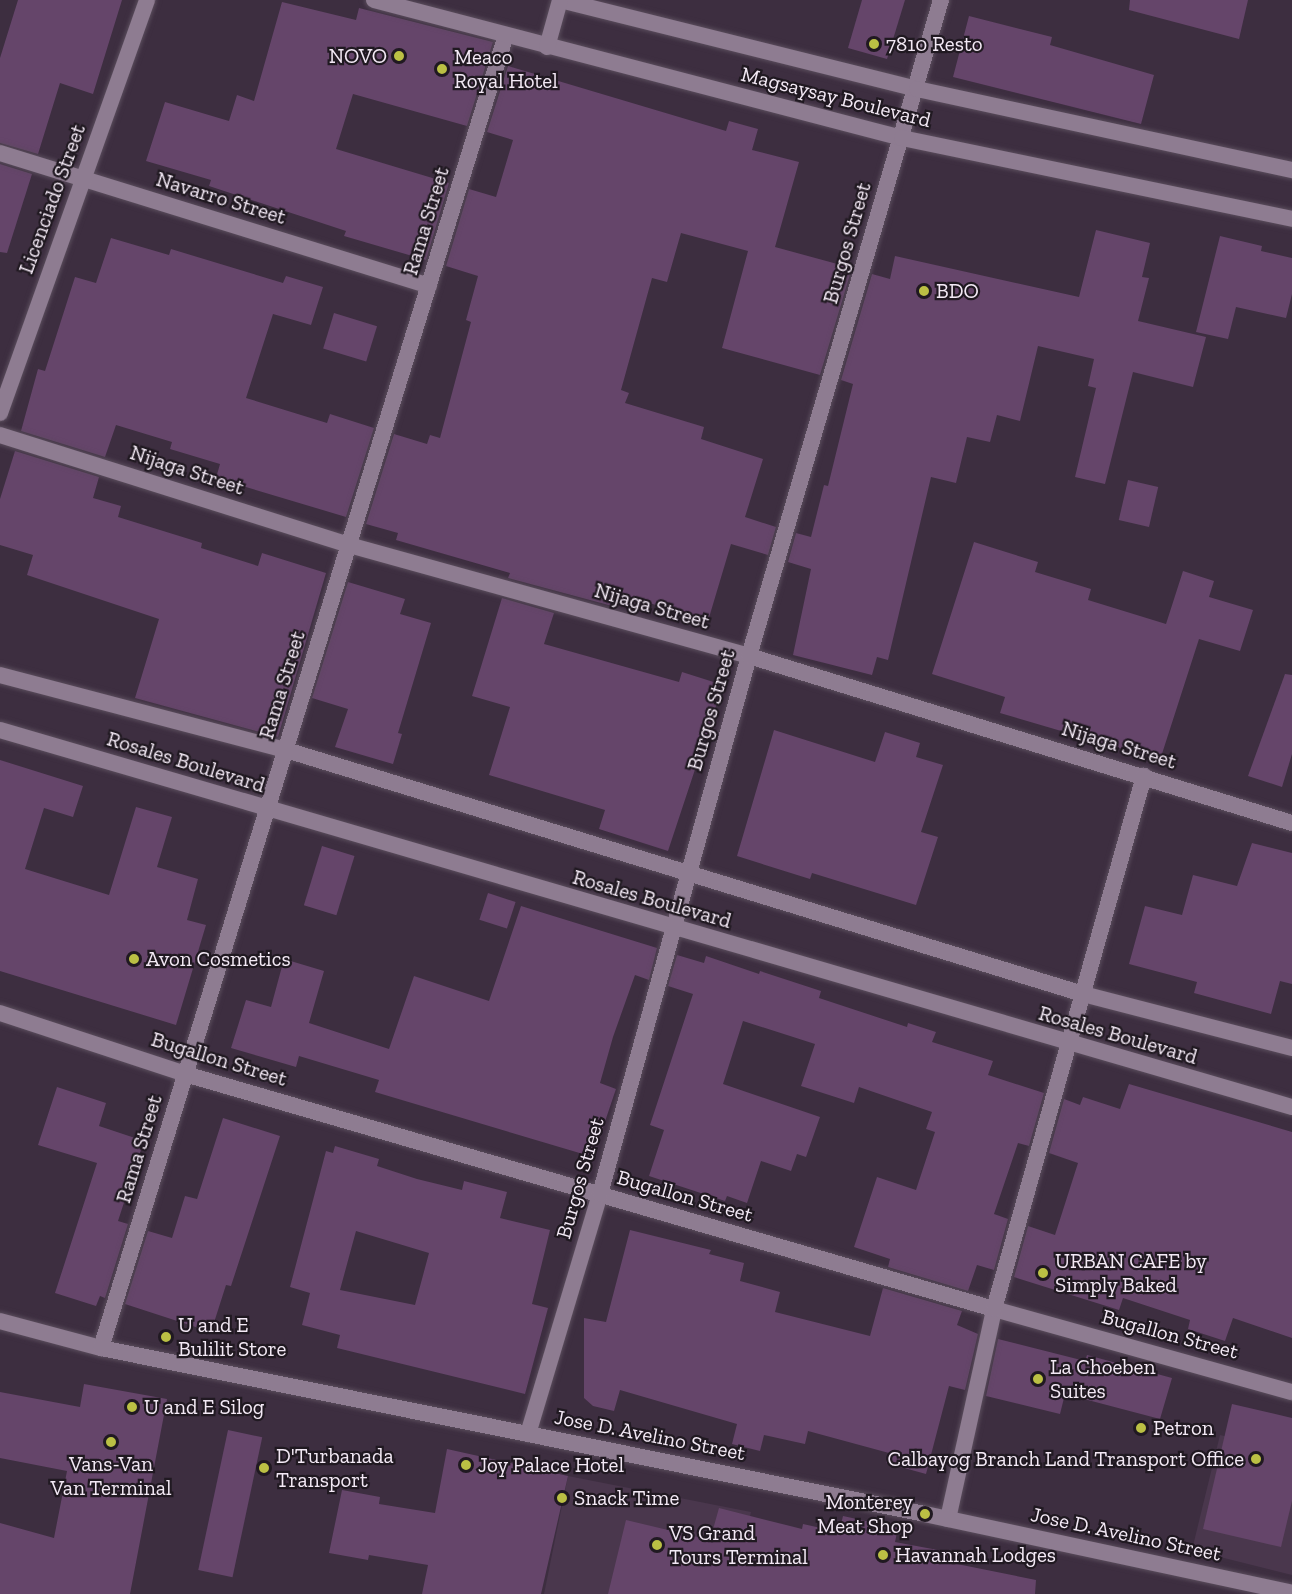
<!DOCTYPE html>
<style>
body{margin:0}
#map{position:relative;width:1292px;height:1594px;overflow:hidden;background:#3d2e40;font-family:"Zilla Slab",serif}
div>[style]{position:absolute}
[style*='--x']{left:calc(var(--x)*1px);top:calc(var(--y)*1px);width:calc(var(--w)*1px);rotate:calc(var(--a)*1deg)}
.built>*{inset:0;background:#4a374d}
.building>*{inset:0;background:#65456a;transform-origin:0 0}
.roads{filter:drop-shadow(0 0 2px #5a4d5c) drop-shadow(0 0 2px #5a4d5c)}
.minor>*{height:16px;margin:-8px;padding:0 8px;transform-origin:8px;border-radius:8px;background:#8e7c91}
.tertiary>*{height:16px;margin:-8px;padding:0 8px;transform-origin:8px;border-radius:8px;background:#8e7c91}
.secondary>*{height:16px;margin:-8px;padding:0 8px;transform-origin:8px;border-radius:8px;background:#8e7c91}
.dots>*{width:16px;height:16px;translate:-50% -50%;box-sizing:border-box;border:3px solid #201921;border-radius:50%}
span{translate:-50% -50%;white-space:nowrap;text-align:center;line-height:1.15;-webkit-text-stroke:4.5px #201921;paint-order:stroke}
.poi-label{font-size:21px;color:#f3e9f5}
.left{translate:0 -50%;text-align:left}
.right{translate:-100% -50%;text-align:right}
.street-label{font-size:21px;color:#f3e9f5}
</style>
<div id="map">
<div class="built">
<div style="clip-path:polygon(1220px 1435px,1292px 1451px,1292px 1575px,1192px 1550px)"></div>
<div style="clip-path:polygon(568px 1476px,751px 1512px,733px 1594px,544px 1594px)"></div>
</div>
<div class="building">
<div style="clip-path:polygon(18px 0,122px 0,93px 94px,60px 83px,38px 154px,0 143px,0 58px)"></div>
<div style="clip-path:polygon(862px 0,905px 0,887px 59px,848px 48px)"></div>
<div style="clip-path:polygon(1130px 0,1248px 0,1239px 39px,1129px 10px)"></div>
<div style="clip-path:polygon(282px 2px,356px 20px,359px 8px,493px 42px,467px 126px,353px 94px,336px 149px,449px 183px,426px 260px,344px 236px,346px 231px,209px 186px,211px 180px,146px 161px,165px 102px,229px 121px,237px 95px,254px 101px)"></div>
<div style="clip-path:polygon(969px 16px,1052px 37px,1050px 45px,1154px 75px,1141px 124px,953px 77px)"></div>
<div style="clip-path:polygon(508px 66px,726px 131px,729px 121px,758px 129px,752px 150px,799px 162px,775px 247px,852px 268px,820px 375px,722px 348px,748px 251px,681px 233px,667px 282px,652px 278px,621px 390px,629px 393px,625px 403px,704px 427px,701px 439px,763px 459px,745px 517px,776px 527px,768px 555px,731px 544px,708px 621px,620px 594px,616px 607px,508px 578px,510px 573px,396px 540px,398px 533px,366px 524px,394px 434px,427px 444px,430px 435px,440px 438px,471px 322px,466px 320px,478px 276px,446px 266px,469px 189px,496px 197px,513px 140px,487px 132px)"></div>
<div style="clip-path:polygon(0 164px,32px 174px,7px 253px,0 252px)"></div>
<div style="clip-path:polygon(1096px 230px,1150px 243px,1142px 277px,1149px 278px,1138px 321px,1206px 337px,1193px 387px,1133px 372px,1105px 484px,1075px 477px,1096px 388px,1088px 386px,1094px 359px,1038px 346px,1020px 421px,997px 415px,990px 442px,967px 437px,956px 483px,931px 477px,888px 660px,877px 657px,872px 675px,793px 655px,811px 569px,788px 562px,796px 533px,811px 537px,824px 485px,828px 486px,853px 384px,841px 380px,872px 274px,890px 279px,895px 256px,1079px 297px)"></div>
<div style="clip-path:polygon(1220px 236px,1262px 246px,1261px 251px,1292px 258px,1292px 294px,1286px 318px,1236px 307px,1228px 339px,1196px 332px)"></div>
<div style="clip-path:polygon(111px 238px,169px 255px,171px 249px,283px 283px,286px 276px,323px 287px,311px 325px,273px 314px,246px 398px,327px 423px,330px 414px,374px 428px,346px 517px,216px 478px,220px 464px,170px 449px,172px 442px,116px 425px,105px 457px,21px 431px,38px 369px,45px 371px,75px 277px,96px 283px)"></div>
<div style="left:334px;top:313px;width:45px;height:37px;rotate:17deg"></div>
<div style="clip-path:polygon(15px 451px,99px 477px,93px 498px,121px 506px,118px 517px,202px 543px,201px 548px,258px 566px,262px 553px,326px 573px,278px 737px,135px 698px,159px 619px,27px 575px,33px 555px,0 545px,0 499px)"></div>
<div style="left:1128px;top:480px;width:31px;height:41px;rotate:13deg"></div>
<div style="clip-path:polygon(974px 542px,1038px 562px,1035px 572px,1091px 589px,1088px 600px,1166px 624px,1183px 571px,1214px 581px,1209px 597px,1253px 610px,1240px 651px,1199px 639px,1160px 760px,1000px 713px,1005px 697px,932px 674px)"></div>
<div style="clip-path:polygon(348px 582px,405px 599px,400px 614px,431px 623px,398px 733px,402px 734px,393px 764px,335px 747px,348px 709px,312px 698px)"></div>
<div style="clip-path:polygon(502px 598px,554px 613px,544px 644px,679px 682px,682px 672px,723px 685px,668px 851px,599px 829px,605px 810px,489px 775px,510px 707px,472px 696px)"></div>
<div style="clip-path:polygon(1285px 674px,1292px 675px,1292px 754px,1282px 787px,1248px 776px)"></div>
<div style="clip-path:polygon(774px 730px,875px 762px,885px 732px,920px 743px,916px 757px,943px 765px,921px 832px,938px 837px,916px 905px,812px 873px,810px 879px,737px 856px)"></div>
<div style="clip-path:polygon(0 760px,83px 786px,73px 817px,44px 808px,25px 869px,109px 895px,136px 807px,172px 817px,157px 867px,198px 879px,187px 920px,206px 925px,176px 1025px,0 971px)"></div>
<div style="clip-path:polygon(1252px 843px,1292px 853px,1292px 984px,1280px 981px,1271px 1014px,1194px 993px,1197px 982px,1129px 964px,1145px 906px,1182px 915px,1193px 875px,1237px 886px)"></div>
<div style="left:322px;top:846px;width:34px;height:62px;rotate:17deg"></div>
<div style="left:488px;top:893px;width:29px;height:28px;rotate:18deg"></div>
<div style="clip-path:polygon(521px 906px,657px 948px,649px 980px,635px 975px,613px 1037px,600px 1083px,616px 1089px,593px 1157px,375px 1092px,379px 1080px,299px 1056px,296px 1067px,231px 1048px,246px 1000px,271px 1007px,284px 959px,324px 971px,309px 1023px,389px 1049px,414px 976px,489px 1001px)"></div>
<div style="clip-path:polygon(677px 955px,704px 963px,706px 956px,759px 974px,760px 971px,821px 991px,819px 998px,907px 1027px,908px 1023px,936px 1032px,932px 1042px,993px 1061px,988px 1075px,1044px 1093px,1029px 1146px,1018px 1143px,994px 1214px,1008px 1219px,994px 1270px,977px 1265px,968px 1291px,888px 1267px,890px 1259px,854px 1247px,877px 1177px,916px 1190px,935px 1132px,926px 1129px,932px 1112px,859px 1087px,854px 1103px,801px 1086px,815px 1044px,743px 1021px,723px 1084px,820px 1117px,806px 1157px,797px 1154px,791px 1171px,761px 1161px,747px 1203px,727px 1196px,725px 1201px,649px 1176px,664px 1130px,650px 1125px,693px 994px,668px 986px)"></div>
<div style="clip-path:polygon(1129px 1084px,1292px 1132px,1292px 1338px,1233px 1318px,1225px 1341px,1188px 1329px,1190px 1320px,1123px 1298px,1119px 1310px,1014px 1277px,1028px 1226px,1055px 1235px,1078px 1163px,1049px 1153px,1064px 1099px,1080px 1105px,1083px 1097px,1120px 1109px)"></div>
<div style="clip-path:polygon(57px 1087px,106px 1103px,99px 1126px,144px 1141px,118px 1221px,128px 1224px,105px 1298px,100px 1296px,96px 1306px,55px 1293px,97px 1163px,38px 1145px)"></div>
<div style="clip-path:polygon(223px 1118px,280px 1136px,231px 1286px,226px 1285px,211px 1332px,125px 1304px,148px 1231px,172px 1238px,185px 1196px,197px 1199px)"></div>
<div style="clip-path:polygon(evenodd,335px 1146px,379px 1159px,377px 1166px,417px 1179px,462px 1190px,464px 1181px,507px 1192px,500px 1218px,550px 1230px,532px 1304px,548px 1308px,525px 1394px,337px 1348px,340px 1335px,302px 1325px,310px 1293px,290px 1287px,326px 1151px,333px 1153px,335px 1146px,356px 1231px,429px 1253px,415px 1305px,340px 1290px,356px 1231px)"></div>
<div style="clip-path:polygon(630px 1230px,711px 1250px,709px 1254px,744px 1263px,740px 1281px,780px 1292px,775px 1312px,870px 1336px,883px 1288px,962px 1311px,957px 1325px,978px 1334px,965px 1390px,949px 1386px,926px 1474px,886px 1463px,889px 1453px,808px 1431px,805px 1444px,764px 1435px,760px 1451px,732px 1444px,737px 1424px,620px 1390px,614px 1411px,593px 1406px,584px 1398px,584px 1318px,606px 1322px)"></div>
<div style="clip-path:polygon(998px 1339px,1085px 1361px,1087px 1355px,1172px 1378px,1160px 1419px,1065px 1394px,1060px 1414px,986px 1396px)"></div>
<div style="clip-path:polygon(84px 1384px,167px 1399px,130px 1594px,0 1594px,0 1523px,54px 1538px,67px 1471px,0 1458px,0 1392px,80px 1407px)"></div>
<div style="clip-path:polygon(1232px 1404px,1292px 1418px,1292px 1501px,1281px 1547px,1203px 1529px)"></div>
<div style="left:228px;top:1430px;width:35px;height:143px;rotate:12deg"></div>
<div style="clip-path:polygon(447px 1449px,568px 1476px,541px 1594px,422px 1594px,428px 1565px,369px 1555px,368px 1560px,329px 1553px,342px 1490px,380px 1497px,379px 1504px,435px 1513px)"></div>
<div style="clip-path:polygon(719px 1508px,802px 1529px,803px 1524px,839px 1532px,843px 1516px,898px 1528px,895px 1542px,954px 1553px,952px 1563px,1036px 1580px,1035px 1594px,608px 1594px,626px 1520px,710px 1540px)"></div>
</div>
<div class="roads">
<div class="minor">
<div style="--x:0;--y:153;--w:449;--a:17.2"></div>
<div style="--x:0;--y:413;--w:438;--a:-70.4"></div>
<div style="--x:0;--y:435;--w:366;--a:17.5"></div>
<div style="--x:349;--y:545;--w:415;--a:15.5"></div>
<div style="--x:749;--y:656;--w:568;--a:17.1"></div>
<div style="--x:0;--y:675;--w:296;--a:14.7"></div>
<div style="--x:286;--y:750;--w:834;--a:17.02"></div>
<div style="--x:1083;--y:994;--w:216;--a:14.5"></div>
<div style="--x:0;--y:730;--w:1346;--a:16.27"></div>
<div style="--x:0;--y:1013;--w:195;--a:18.2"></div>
<div style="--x:185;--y:1074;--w:842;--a:16.2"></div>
<div style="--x:994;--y:1309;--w:309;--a:15.6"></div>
<div style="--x:101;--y:1348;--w:1374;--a:-72.86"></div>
<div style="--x:528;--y:1434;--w:251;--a:-73.3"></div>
<div style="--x:600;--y:1194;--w:558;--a:-74.52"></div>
<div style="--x:749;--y:656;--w:684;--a:-73.69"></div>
<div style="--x:948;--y:1519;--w:215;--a:-77.6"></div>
<div style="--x:994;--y:1309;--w:554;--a:-74.28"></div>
</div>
<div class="tertiary">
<div style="--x:374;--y:0;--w:546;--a:14.65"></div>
<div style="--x:902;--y:138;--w:398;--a:11.7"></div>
<div style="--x:560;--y:0;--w:368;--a:14"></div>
<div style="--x:917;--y:89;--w:384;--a:12.2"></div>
<div style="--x:547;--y:47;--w:49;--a:-74.5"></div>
</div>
<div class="secondary">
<div style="--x:0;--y:1321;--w:105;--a:15"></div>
<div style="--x:101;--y:1348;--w:841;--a:11.39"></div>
<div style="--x:925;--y:1514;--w:375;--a:12.1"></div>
</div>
</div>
<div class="dots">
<div style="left:874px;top:44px;background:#bbc044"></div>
<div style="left:399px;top:56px;background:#bbc044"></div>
<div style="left:442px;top:69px;background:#bbc044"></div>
<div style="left:924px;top:291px;background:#bbc044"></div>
<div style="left:134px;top:959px;background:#bbc044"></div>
<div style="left:1043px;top:1273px;background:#bbc044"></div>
<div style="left:166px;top:1337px;background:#bbc044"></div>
<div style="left:1038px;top:1379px;background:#bbc044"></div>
<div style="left:132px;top:1407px;background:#bbc044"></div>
<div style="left:1141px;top:1428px;background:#bbc044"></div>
<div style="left:111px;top:1442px;background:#bbc044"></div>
<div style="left:1256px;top:1459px;background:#bbc044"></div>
<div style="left:466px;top:1465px;background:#bbc044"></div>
<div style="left:264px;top:1468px;background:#bbc044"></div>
<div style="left:562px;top:1498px;background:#bbc044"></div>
<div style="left:925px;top:1514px;background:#bbc044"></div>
<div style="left:657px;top:1545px;background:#bbc044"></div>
<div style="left:883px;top:1555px;background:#bbc044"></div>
</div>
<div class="poi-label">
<span class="left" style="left:886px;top:44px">7810 Resto</span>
<span class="right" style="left:387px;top:56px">NOVO</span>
<span class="left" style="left:454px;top:69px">Meaco<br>Royal Hotel</span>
<span class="left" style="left:936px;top:291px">BDO</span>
<span class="left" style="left:146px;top:959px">Avon Cosmetics</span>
<span class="left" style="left:1055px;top:1273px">URBAN CAFE by<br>Simply Baked</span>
<span class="left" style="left:178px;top:1337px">U and E<br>Bulilit Store</span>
<span class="left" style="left:1050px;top:1379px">La Choeben<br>Suites</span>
<span class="left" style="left:144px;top:1407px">U and E Silog</span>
<span class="left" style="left:1153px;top:1428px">Petron</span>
<span class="left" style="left:276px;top:1468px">D'Turbanada<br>Transport</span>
<span class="right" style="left:1244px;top:1459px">Calbayog Branch Land Transport Office</span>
<span style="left:111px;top:1476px">Vans-Van<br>Van Terminal</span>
<span class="left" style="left:478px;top:1465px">Joy Palace Hotel</span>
<span class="left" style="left:574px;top:1498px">Snack Time</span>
<span class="right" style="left:913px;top:1514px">Monterey<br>Meat Shop</span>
<span class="left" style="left:669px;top:1545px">VS Grand<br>Tours Terminal</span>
<span class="left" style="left:895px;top:1555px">Havannah Lodges</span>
</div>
<div class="street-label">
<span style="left:836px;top:97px;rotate:14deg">Magsaysay Boulevard</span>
<span style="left:221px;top:198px;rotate:17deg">Navarro Street</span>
<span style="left:52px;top:199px;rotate:-70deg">Licenciado Street</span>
<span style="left:426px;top:221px;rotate:-73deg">Rama Street</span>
<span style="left:847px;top:243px;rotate:-74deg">Burgos Street</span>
<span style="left:187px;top:470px;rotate:18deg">Nijaga Street</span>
<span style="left:652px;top:606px;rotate:16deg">Nijaga Street</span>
<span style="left:282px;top:685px;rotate:-73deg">Rama Street</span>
<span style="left:711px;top:710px;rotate:-74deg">Burgos Street</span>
<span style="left:1119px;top:745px;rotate:17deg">Nijaga Street</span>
<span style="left:186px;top:762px;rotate:17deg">Rosales Boulevard</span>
<span style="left:652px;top:899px;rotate:16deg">Rosales Boulevard</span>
<span style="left:1118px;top:1035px;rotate:16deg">Rosales Boulevard</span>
<span style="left:219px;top:1059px;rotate:17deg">Bugallon Street</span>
<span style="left:139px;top:1149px;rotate:-73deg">Rama Street</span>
<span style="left:580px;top:1178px;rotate:-74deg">Burgos Street</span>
<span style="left:685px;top:1196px;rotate:16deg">Bugallon Street</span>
<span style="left:1170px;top:1334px;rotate:15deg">Bugallon Street</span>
<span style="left:650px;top:1435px;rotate:11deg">Jose D. Avelino Street</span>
<span style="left:1126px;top:1534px;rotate:12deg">Jose D. Avelino Street</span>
</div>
</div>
